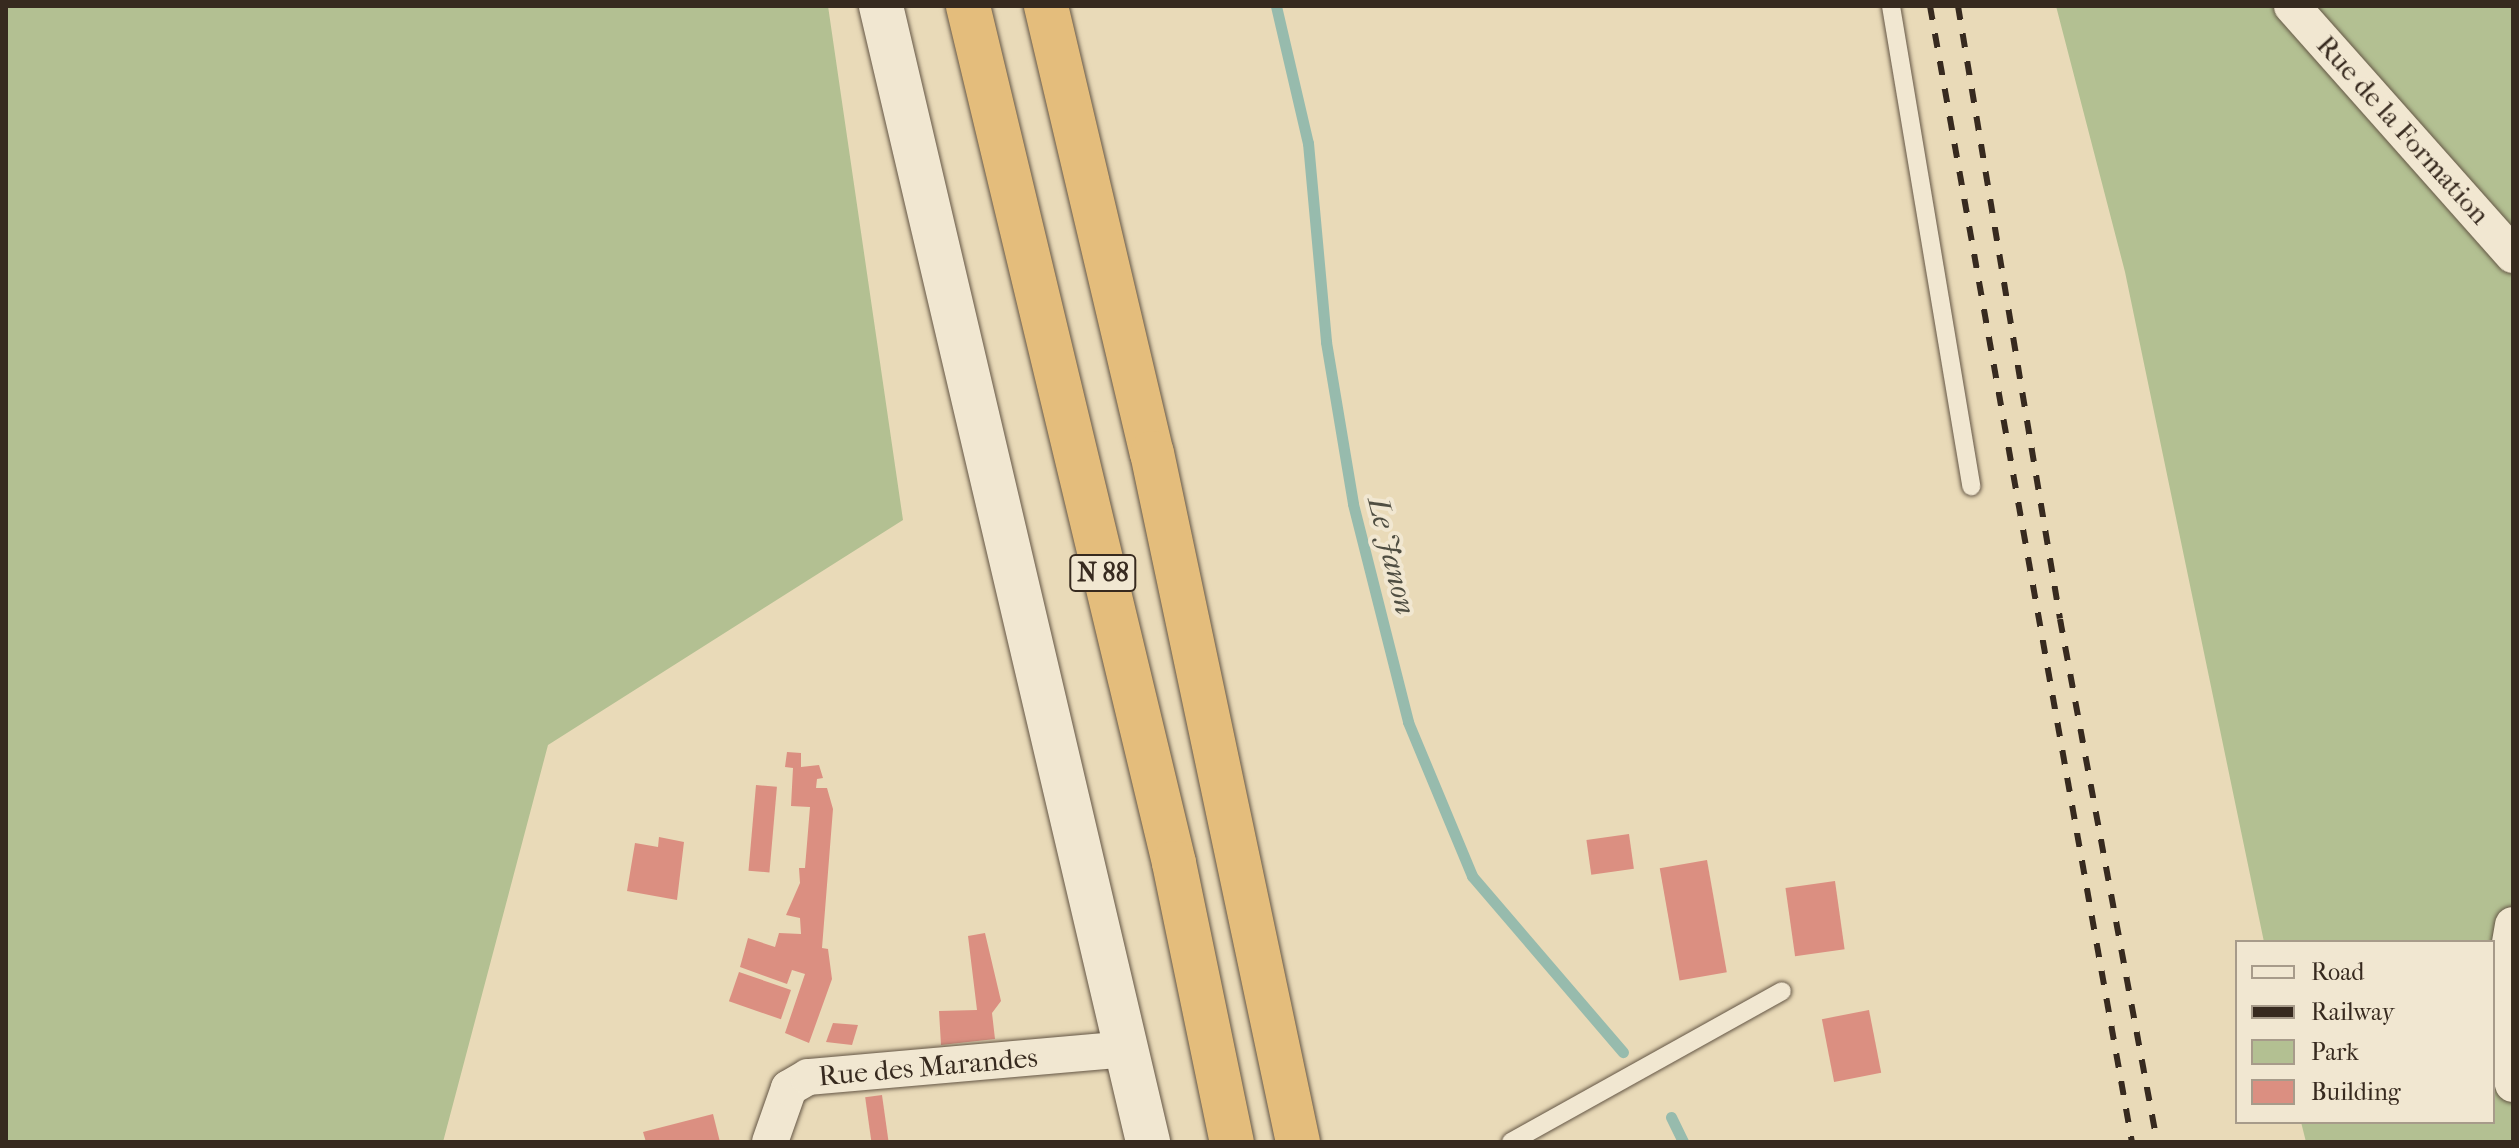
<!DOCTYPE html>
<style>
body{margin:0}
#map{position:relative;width:2519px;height:1148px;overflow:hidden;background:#e9dab8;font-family:"IM FELL French Canon",serif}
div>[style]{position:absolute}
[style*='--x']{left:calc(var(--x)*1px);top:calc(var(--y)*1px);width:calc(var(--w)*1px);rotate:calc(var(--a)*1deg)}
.green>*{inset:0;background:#b3c092}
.stream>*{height:11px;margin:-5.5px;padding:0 5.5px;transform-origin:5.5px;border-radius:5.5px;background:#97bbad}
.building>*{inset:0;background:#db8f81;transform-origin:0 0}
.roads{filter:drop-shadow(0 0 2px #645645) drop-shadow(0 0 2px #645645)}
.service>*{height:18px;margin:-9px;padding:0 9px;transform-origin:9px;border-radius:9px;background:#f1e7d1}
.minor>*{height:36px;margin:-18px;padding:0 18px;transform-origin:18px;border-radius:18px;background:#f1e7d1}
.tertiary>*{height:44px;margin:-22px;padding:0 22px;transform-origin:22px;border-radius:22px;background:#f1e7d1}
.trunk>*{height:44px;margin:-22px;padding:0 22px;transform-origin:22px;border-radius:22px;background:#e4bd7c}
.rail>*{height:6px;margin-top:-3px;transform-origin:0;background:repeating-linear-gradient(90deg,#372a1f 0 14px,transparent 0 28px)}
span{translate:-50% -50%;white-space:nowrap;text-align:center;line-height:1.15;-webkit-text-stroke:8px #f1e7d1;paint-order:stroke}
.shield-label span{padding:2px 6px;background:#f1e7d1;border:2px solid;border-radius:6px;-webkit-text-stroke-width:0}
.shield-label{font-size:26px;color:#372a1f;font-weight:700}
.street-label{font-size:28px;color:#372a1f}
.water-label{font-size:30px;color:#4f4e42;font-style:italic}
.frame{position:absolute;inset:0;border:8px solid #372a1f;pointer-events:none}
.legend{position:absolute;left:2235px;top:940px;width:260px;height:184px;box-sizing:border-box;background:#f1e7d1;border:2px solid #a79b8a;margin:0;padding:10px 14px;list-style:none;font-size:24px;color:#372a1f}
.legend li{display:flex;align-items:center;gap:16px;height:40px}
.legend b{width:40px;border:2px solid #a79b8a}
</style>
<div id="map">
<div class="green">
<div style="clip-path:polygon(6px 6px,828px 6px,903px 520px,548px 745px,443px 1142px,6px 1142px)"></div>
<div style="clip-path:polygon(2056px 6px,2513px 6px,2513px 1142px,2306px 1142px,2301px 1122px,2493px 1122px,2493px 942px,2264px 942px,2125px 272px)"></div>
</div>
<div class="stream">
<div style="--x:1276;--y:6;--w:141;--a:76.9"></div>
<div style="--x:1308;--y:143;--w:200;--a:84.8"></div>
<div style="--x:1326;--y:342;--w:164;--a:80.5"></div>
<div style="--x:1353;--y:504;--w:225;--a:75.8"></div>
<div style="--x:1408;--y:722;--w:167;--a:67.4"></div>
<div style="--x:1472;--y:876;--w:232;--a:49.4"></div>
<div style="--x:1671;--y:1117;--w:28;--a:64"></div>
</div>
<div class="building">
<div style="clip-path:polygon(787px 752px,801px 753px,801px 767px,819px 765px,823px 778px,817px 779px,816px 788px,827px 788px,833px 809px,822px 948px,828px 949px,832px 979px,809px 1043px,785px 1033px,805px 974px,792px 970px,787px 984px,740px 967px,748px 938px,775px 947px,779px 933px,801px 934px,800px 918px,786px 915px,800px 883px,799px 868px,805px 868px,810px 807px,791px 806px,793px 768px,785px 767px)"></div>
<div style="left:756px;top:785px;width:21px;height:86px;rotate:5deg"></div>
<div style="left:1629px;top:834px;width:35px;height:43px;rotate:82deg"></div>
<div style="clip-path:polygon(659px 837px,684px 842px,677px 900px,627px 891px,635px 843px,658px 847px)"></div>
<div style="left:1707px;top:860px;width:114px;height:48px;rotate:80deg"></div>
<div style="left:1835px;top:881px;width:69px;height:50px;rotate:82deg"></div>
<div style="clip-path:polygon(985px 933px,1001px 1001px,992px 1013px,995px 1039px,941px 1045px,939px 1011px,977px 1010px,968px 936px)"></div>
<div style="left:739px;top:972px;width:55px;height:31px;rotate:19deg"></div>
<div style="left:1869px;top:1010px;width:64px;height:48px;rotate:79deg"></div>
<div style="clip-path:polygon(833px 1023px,858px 1025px,852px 1045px,826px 1042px)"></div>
<div style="left:882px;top:1095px;width:48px;height:17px;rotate:82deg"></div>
<div style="clip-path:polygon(713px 1114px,720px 1142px,646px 1142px,643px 1132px)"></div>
</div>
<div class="roads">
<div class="service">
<div style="--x:1891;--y:6;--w:487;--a:80.5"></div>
<div style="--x:1511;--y:1142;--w:310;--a:-29.1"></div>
</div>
<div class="minor">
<div style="--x:2292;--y:6;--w:333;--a:48.4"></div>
<div style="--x:2513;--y:925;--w:95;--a:99.7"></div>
<div style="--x:2497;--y:1019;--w:67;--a:76.2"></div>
<div style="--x:770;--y:1142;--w:57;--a:-70.6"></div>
<div style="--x:789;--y:1088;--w:22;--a:-30"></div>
<div style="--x:808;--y:1077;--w:320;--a:-5"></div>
</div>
<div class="tertiary">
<div style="--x:881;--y:6;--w:1167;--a:76.77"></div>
</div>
<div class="trunk">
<div style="--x:968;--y:6;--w:881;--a:76.48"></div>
<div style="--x:1174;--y:863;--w:285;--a:78.3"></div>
<div style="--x:1046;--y:6;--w:459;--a:76.7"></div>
<div style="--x:1152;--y:453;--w:704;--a:78.04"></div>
</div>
</div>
<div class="rail">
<div style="--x:1930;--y:6;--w:1154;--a:79.92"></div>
<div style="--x:1958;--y:6;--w:621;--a:80.55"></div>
<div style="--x:2060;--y:619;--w:532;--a:79.49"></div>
</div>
<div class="shield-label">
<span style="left:1103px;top:573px">N 88</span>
</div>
<div class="street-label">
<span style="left:2403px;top:130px;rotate:48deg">Rue de la Formation</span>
<span style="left:928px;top:1067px;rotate:-5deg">Rue des Marandes</span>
</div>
<div class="water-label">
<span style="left:1391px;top:556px;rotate:76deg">Le Janon</span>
</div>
<div class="frame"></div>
<ul class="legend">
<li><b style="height:10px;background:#f1e7d1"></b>Road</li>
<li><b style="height:10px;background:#372a1f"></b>Railway</li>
<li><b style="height:22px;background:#b3c092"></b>Park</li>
<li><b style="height:22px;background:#db8f81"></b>Building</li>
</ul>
</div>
